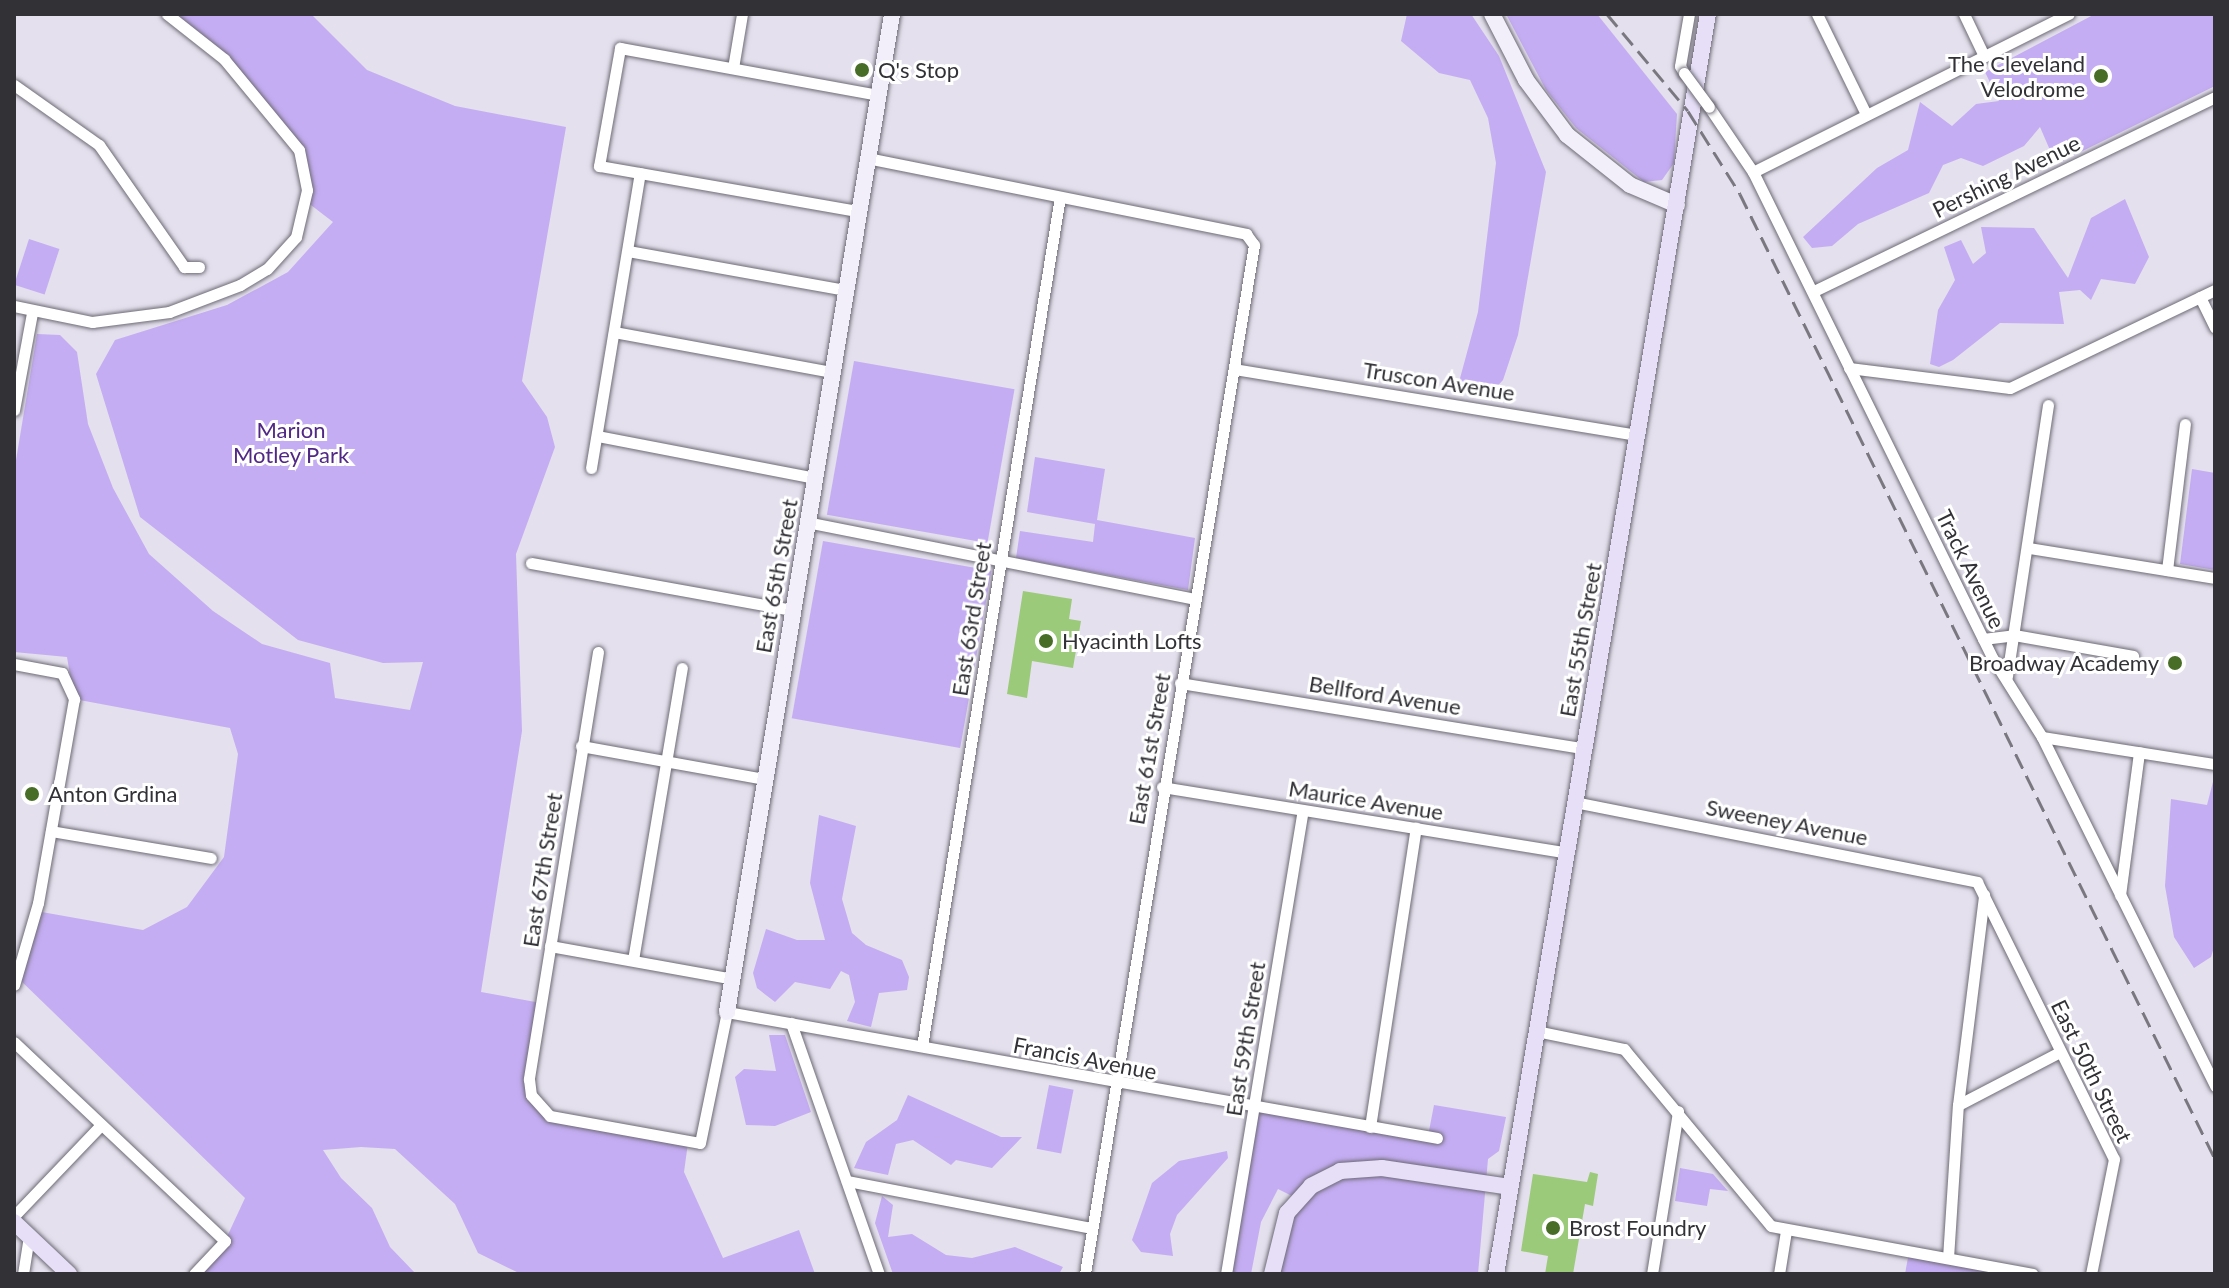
<!DOCTYPE html>
<style>
body{margin:0}
#map{position:relative;width:2229px;height:1288px;overflow:hidden;background:#e4e0ed;font-family:Lato,sans-serif}
div>[style]{position:absolute}
[style*='--x']{left:calc(var(--x)*1px);top:calc(var(--y)*1px);width:calc(var(--w)*1px);rotate:calc(var(--a)*1deg)}
.green>*{inset:0;background:#c4adf2;transform-origin:0 0}
.building>*{inset:0;background:#9cca7b}
.roads{filter:drop-shadow(0 0 2px #6e6b76) drop-shadow(0 0 2px #6e6b76)}
.street>*{height:11px;margin:-5.5px;padding:0 5.5px;transform-origin:5.5px;border-radius:5.5px;background:#fff}
.secondary>*{height:16px;margin:-8px;padding:0 8px;transform-origin:8px;border-radius:8px;background:#f2effb}
.primary>*{height:16px;margin:-8px;padding:0 8px;transform-origin:8px;border-radius:8px;background:#e6dff7}
.rail>*{height:3px;margin-top:-1.5px;transform-origin:0;background:repeating-linear-gradient(90deg,#7a7780 0 16px,transparent 0 24px)}
.bridges{filter:drop-shadow(0 0 2px #6e6b76) drop-shadow(0 0 2px #6e6b76)}
.street-bridge>*{height:11px;margin:-5.5px;padding:0 5.5px;transform-origin:5.5px;border-radius:5.5px;background:#fff}
.dots>*{width:22px;height:22px;translate:-50% -50%;box-sizing:border-box;border:4px solid #fff;border-radius:50%}
span{translate:-50% -50%;white-space:nowrap;text-align:center;line-height:1.15;-webkit-text-stroke:6px #fff;paint-order:stroke}
.poi-label{font-size:22px;color:#323136}
.right{translate:-100% -50%;text-align:right}
.left{translate:0 -50%;text-align:left}
.street-label{font-size:22px;color:#323136}
.park-label{font-size:22px;color:#512884}
.frame{position:absolute;inset:0;border:16px solid #323136;pointer-events:none}
</style>
<div id="map">
<div class="green">
<div style="clip-path:polygon(167px 14px,311px 14px,367px 70px,455px 106px,566px 127px,522px 381px,547px 417px,555px 447px,516px 554px,522px 731px,481px 992px,541px 1003px,531px 1095px,550px 1116px,688px 1143px,684px 1172px,723px 1258px,799px 1230px,815px 1274px,521px 1274px,478px 1253px,455px 1204px,395px 1149px,361px 1147px,323px 1150px,341px 1178px,372px 1208px,390px 1247px,416px 1274px,194px 1274px,225px 1241px,245px 1198px,18px 978px,36px 911px,143px 930px,187px 907px,224px 857px,238px 754px,230px 728px,74px 699px,67px 657px,14px 652px,14px 472px,37px 334px,60px 335px,77px 352px,88px 424px,113px 488px,149px 554px,213px 611px,262px 644px,330px 663px,335px 698px,410px 710px,423px 662px,383px 663px,298px 640px,140px 517px,96px 374px,115px 340px,227px 305px,288px 272px,333px 222px,307px 202px,299px 150px,224px 59px)"></div>
<div style="clip-path:polygon(1407px 14px,1471px 14px,1499px 56px,1546px 172px,1518px 335px,1503px 380px,1491px 393px,1471px 393px,1459px 382px,1478px 312px,1496px 163px,1488px 118px,1470px 80px,1439px 73px,1401px 41px)"></div>
<div style="clip-path:polygon(1506px 14px,1597px 14px,1677px 114px,1674px 163px,1662px 180px,1644px 182px,1576px 128px,1546px 90px)"></div>
<div style="clip-path:polygon(2095px 14px,2215px 14px,2215px 86px,2056px 164px,2040px 127px,2024px 146px,1983px 166px,1961px 158px,1943px 165px,1929px 193px,1858px 224px,1832px 246px,1812px 248px,1803px 237px,1877px 168px,1908px 150px,1920px 102px,1952px 126px,1976px 104px,1999px 101px,1985px 72px)"></div>
<div style="clip-path:polygon(2125px 199px,2149px 257px,2135px 284px,2101px 279px,2091px 300px,2080px 290px,2059px 292px,2064px 324px,2000px 323px,1953px 360px,1939px 367px,1930px 364px,1938px 310px,1955px 280px,1944px 247px,1961px 240px,1973px 264px,1986px 253px,1981px 227px,2034px 228px,2068px 278px,2091px 218px)"></div>
<div style="left:29px;top:239px;width:32px;height:48px;rotate:18deg"></div>
<div style="left:854px;top:361px;width:163px;height:156px;rotate:10deg"></div>
<div style="clip-path:polygon(1035px 457px,1105px 469px,1097px 520px,1195px 538px,1188px 590px,1016px 558px,1020px 531px,1093px 542px,1095px 524px,1027px 512px)"></div>
<div style="clip-path:polygon(2192px 469px,2215px 473px,2215px 570px,2180px 564px)"></div>
<div style="left:823px;top:541px;width:171px;height:180px;rotate:10deg"></div>
<div style="clip-path:polygon(2215px 774px,2215px 944px,2211px 957px,2194px 968px,2174px 937px,2165px 886px,2171px 799px,2207px 805px)"></div>
<div style="clip-path:polygon(819px 815px,856px 826px,842px 899px,852px 933px,866px 945px,902px 960px,909px 977px,907px 990px,879px 993px,871px 1027px,847px 1021px,855px 1002px,849px 975px,841px 971px,830px 989px,795px 982px,775px 1002px,757px 988px,753px 973px,766px 929px,797px 940px,825px 940px,810px 883px)"></div>
<div style="clip-path:polygon(769px 1035px,785px 1035px,811px 1112px,775px 1126px,746px 1125px,735px 1077px,744px 1069px,776px 1071px)"></div>
<div style="left:1049px;top:1085px;width:25px;height:65px;rotate:11deg"></div>
<div style="clip-path:polygon(908px 1095px,1001px 1137px,1022px 1137px,992px 1168px,956px 1160px,951px 1165px,913px 1140px,896px 1144px,888px 1175px,854px 1168px,866px 1142px,897px 1120px)"></div>
<div style="clip-path:polygon(1434px 1105px,1506px 1117px,1499px 1151px,1488px 1159px,1478px 1274px,1272px 1274px,1298px 1199px,1278px 1189px,1261px 1222px,1251px 1274px,1226px 1274px,1254px 1107px,1428px 1136px)"></div>
<div style="clip-path:polygon(1227px 1151px,1228px 1158px,1177px 1215px,1170px 1234px,1173px 1256px,1141px 1252px,1132px 1240px,1152px 1183px,1179px 1161px)"></div>
<div style="clip-path:polygon(1680px 1168px,1713px 1174px,1728px 1191px,1710px 1189px,1707px 1206px,1675px 1201px)"></div>
<div style="clip-path:polygon(882px 1196px,893px 1205px,888px 1237px,912px 1234px,946px 1255px,972px 1258px,1015px 1247px,1063px 1267px,1059px 1274px,893px 1274px,875px 1223px)"></div>
<div style="clip-path:polygon(1909px 1252px,2033px 1274px,1905px 1274px)"></div>
</div>
<div class="building">
<div style="clip-path:polygon(1023px 591px,1072px 599px,1069px 619px,1081px 621px,1073px 668px,1032px 661px,1027px 698px,1007px 694px)"></div>
<div style="clip-path:polygon(1590px 1172px,1598px 1174px,1593px 1206px,1585px 1204px,1573px 1274px,1545px 1274px,1548px 1256px,1521px 1251px,1533px 1174px,1587px 1182px)"></div>
</div>
<div class="roads">
<div class="street">
<div style="--x:1817;--y:14;--w:109;--a:63.9"></div>
<div style="--x:1964;--y:14;--w:47;--a:64.5"></div>
<div style="--x:733;--y:68;--w:55;--a:-80.5"></div>
<div style="--x:1684;--y:73;--w:8;--a:-120"></div>
<div style="--x:1680;--y:66;--w:53;--a:-80.2"></div>
<div style="--x:14;--y:85;--w:104;--a:35.2"></div>
<div style="--x:99;--y:145;--w:149;--a:55.1"></div>
<div style="--x:184;--y:267;--w:15;--a:0"></div>
<div style="--x:1709;--y:107;--w:78;--a:55.9"></div>
<div style="--x:1753;--y:172;--w:543;--a:63.77"></div>
<div style="--x:1993;--y:659;--w:92;--a:57.9"></div>
<div style="--x:2042;--y:737;--w:390;--a:63.6"></div>
<div style="--x:867;--y:158;--w:387;--a:11.3"></div>
<div style="--x:1246;--y:234;--w:14;--a:54"></div>
<div style="--x:1254;--y:245;--w:1043;--a:99.33"></div>
<div style="--x:1753;--y:172;--w:353;--a:-26.6"></div>
<div style="--x:857;--y:211;--w:262;--a:-170.1"></div>
<div style="--x:599;--y:166;--w:120;--a:-79.9"></div>
<div style="--x:620;--y:48;--w:262;--a:10.3"></div>
<div style="--x:628;--y:251;--w:220;--a:10.2"></div>
<div style="--x:1814;--y:291;--w:445;--a:-25.8"></div>
<div style="--x:2200;--y:297;--w:34;--a:64"></div>
<div style="--x:14;--y:306;--w:80;--a:11.6"></div>
<div style="--x:92;--y:322;--w:78;--a:-7.4"></div>
<div style="--x:169;--y:312;--w:76;--a:-20.8"></div>
<div style="--x:240;--y:285;--w:31;--a:-31"></div>
<div style="--x:267;--y:269;--w:43;--a:-47.8"></div>
<div style="--x:296;--y:237;--w:48;--a:-76.8"></div>
<div style="--x:307;--y:190;--w:41;--a:-101.3"></div>
<div style="--x:299;--y:150;--w:118;--a:-129.5"></div>
<div style="--x:224;--y:59;--w:73;--a:-141.7"></div>
<div style="--x:614;--y:332;--w:222;--a:10.4"></div>
<div style="--x:1849;--y:368;--w:162;--a:7.1"></div>
<div style="--x:2010;--y:388;--w:227;--a:-25.6"></div>
<div style="--x:1234;--y:369;--w:409;--a:9.3"></div>
<div style="--x:14;--y:410;--w:99;--a:-79.5"></div>
<div style="--x:597;--y:436;--w:222;--a:10.9"></div>
<div style="--x:591;--y:468;--w:299;--a:-80.6"></div>
<div style="--x:806;--y:522;--w:397;--a:11.2"></div>
<div style="--x:2029;--y:548;--w:188;--a:9.2"></div>
<div style="--x:531;--y:563;--w:264;--a:10.2"></div>
<div style="--x:2167;--y:570;--w:147;--a:-83"></div>
<div style="--x:1983;--y:639;--w:31;--a:-7"></div>
<div style="--x:2014;--y:635;--w:121;--a:10"></div>
<div style="--x:598;--y:652;--w:433;--a:99.2"></div>
<div style="--x:529;--y:1079;--w:16;--a:83"></div>
<div style="--x:531;--y:1095;--w:28;--a:48"></div>
<div style="--x:550;--y:1116;--w:152;--a:10.2"></div>
<div style="--x:700;--y:1143;--w:134;--a:-78.4"></div>
<div style="--x:727;--y:1012;--w:721;--a:10.06"></div>
<div style="--x:14;--y:664;--w:49;--a:10.6"></div>
<div style="--x:62;--y:673;--w:29;--a:65"></div>
<div style="--x:74;--y:699;--w:207;--a:100"></div>
<div style="--x:38;--y:903;--w:85;--a:106.3"></div>
<div style="--x:2007;--y:676;--w:274;--a:-81.4"></div>
<div style="--x:1180;--y:683;--w:408;--a:9.2"></div>
<div style="--x:2042;--y:737;--w:175;--a:8.9"></div>
<div style="--x:581;--y:746;--w:187;--a:10.2"></div>
<div style="--x:1162;--y:787;--w:407;--a:9.2"></div>
<div style="--x:1574;--y:802;--w:411;--a:11.2"></div>
<div style="--x:1977;--y:882;--w:309;--a:63.7"></div>
<div style="--x:2114;--y:1159;--w:117;--a:101.3"></div>
<div style="--x:51;--y:831;--w:162;--a:9.6"></div>
<div style="--x:2120;--y:895;--w:144;--a:-82.4"></div>
<div style="--x:550;--y:946;--w:186;--a:10.2"></div>
<div style="--x:633;--y:960;--w:296;--a:-80.5"></div>
<div style="--x:791;--y:1023;--w:266;--a:70.7"></div>
<div style="--x:1536;--y:1031;--w:90;--a:11.6"></div>
<div style="--x:1624;--y:1049;--w:230;--a:50.3"></div>
<div style="--x:1771;--y:1226;--w:266;--a:10.4"></div>
<div style="--x:14;--y:1042;--w:290;--a:43.3"></div>
<div style="--x:225;--y:1241;--w:45;--a:133.2"></div>
<div style="--x:922;--y:1046;--w:860;--a:-80.77"></div>
<div style="--x:1958;--y:1105;--w:115;--a:-27.5"></div>
<div style="--x:1370;--y:1127;--w:303;--a:-81.3"></div>
<div style="--x:847;--y:1181;--w:248;--a:10.9"></div>
<div style="--x:14;--y:1216;--w:126;--a:-46.3"></div>
<div style="--x:1948;--y:1258;--w:153;--a:-86.3"></div>
<div style="--x:1958;--y:1105;--w:212;--a:-82.9"></div>
<div style="--x:23;--y:1274;--w:38;--a:-81"></div>
<div style="--x:1226;--y:1274;--w:470;--a:-80.6"></div>
<div style="--x:1652;--y:1274;--w:165;--a:-80.9"></div>
<div style="--x:1779;--y:1274;--w:44;--a:-80.8"></div>
</div>
<div class="secondary">
<div style="--x:1492;--y:14;--w:74;--a:62.7"></div>
<div style="--x:1526;--y:80;--w:69;--a:53.3"></div>
<div style="--x:1567;--y:135;--w:80;--a:38.4"></div>
<div style="--x:1630;--y:185;--w:51;--a:23.1"></div>
<div style="--x:727;--y:1012;--w:1012;--a:-80.61"></div>
</div>
<div class="primary">
<div style="--x:14;--y:1222;--w:76;--a:43.4"></div>
<div style="--x:1272;--y:1274;--w:63;--a:-76.2"></div>
<div style="--x:1287;--y:1213;--w:36;--a:-48"></div>
<div style="--x:1311;--y:1186;--w:33;--a:-27"></div>
<div style="--x:1340;--y:1171;--w:42;--a:-4.1"></div>
<div style="--x:1382;--y:1168;--w:129;--a:8.4"></div>
<div style="--x:1496;--y:1274;--w:1278;--a:-80.45"></div>
</div>
</div>
<div class="rail">
<div style="--x:1607;--y:14;--w:126;--a:50.1"></div>
<div style="--x:1688;--y:111;--w:98;--a:57.9"></div>
<div style="--x:1740;--y:194;--w:1076;--a:63.79"></div>
</div>
<div class="bridges">
<div class="street-bridge">
<div style="--x:1684;--y:73;--w:42;--a:53.7"></div>
</div>
</div>
<div class="dots">
<div style="left:862px;top:70px;background:#486d27"></div>
<div style="left:2101px;top:76px;background:#486d27"></div>
<div style="left:1046px;top:641px;background:#486d27"></div>
<div style="left:2175px;top:663px;background:#486d27"></div>
<div style="left:32px;top:794px;background:#486d27"></div>
<div style="left:1553px;top:1228px;background:#486d27"></div>
</div>
<div class="poi-label">
<span class="right" style="left:2085px;top:76px">The Cleveland<br>Velodrome</span>
<span class="left" style="left:878px;top:70px">Q's Stop</span>
<span class="left" style="left:1062px;top:641px">Hyacinth Lofts</span>
<span class="right" style="left:2159px;top:663px">Broadway Academy</span>
<span class="left" style="left:48px;top:794px">Anton Grdina</span>
<span class="left" style="left:1569px;top:1228px">Brost Foundry</span>
</div>
<div class="street-label">
<span style="left:2006px;top:176px;rotate:-26deg">Pershing Avenue</span>
<span style="left:1439px;top:381px;rotate:9deg">Truscon Avenue</span>
<span style="left:1971px;top:569px;rotate:64deg">Track Avenue</span>
<span style="left:776px;top:576px;rotate:-80deg">East 65th Street</span>
<span style="left:971px;top:619px;rotate:-81deg">East 63rd Street</span>
<span style="left:1580px;top:640px;rotate:-80deg">East 55th Street</span>
<span style="left:1385px;top:695px;rotate:9deg">Bellford Avenue</span>
<span style="left:1149px;top:749px;rotate:-80deg">East 61st Street</span>
<span style="left:1366px;top:800px;rotate:9deg">Maurice Avenue</span>
<span style="left:1787px;top:822px;rotate:11deg">Sweeney Avenue</span>
<span style="left:542px;top:870px;rotate:-81deg">East 67th Street</span>
<span style="left:1245px;top:1039px;rotate:-81deg">East 59th Street</span>
<span style="left:1085px;top:1058px;rotate:11deg">Francis Avenue</span>
<span style="left:2092px;top:1071px;rotate:64deg">East 50th Street</span>
</div>
<div class="park-label">
<span style="left:291px;top:442px">Marion<br>Motley Park</span>
</div>
<div class="frame"></div>
</div>
